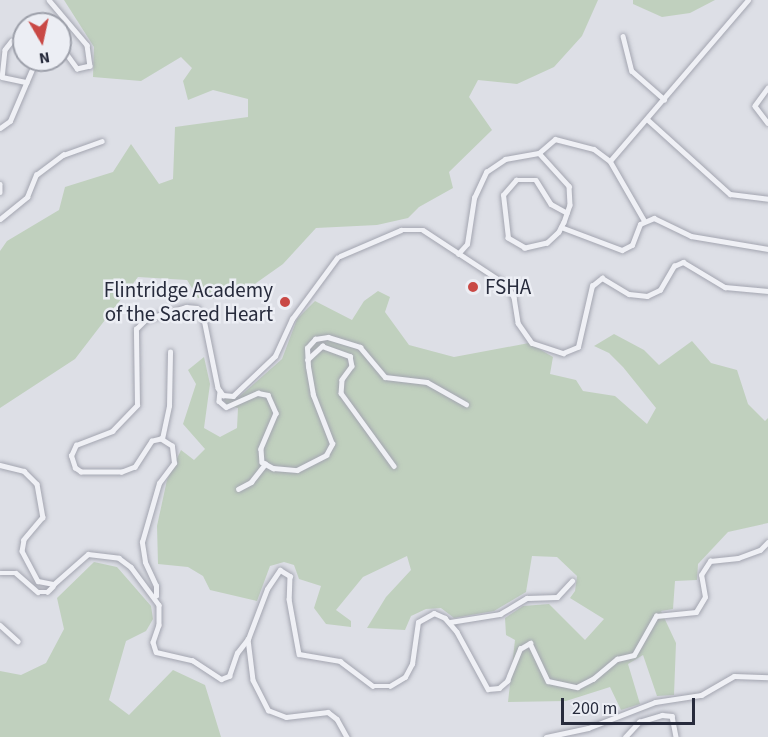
<!DOCTYPE html>
<style>
body{margin:0}
#map{position:relative;width:768px;height:737px;overflow:hidden;background:#dddfe6;font-family:"Source Sans 3",sans-serif}
div>[style]{position:absolute}
[style*='--x']{left:calc(var(--x)*1px);top:calc(var(--y)*1px);width:calc(var(--w)*1px);rotate:calc(var(--a)*1deg)}
.green>*{inset:0;background:#c0d0be}
.roads{filter:drop-shadow(0 0 2px #a3a5b0) drop-shadow(0 0 2px #a3a5b0)}
.minor>*{height:4.5px;margin:-2.25px;padding:0 2.25px;transform-origin:2.25px;border-radius:2.25px;background:#eff0f5}
.tertiary>*{height:5px;margin:-2.5px;padding:0 2.5px;transform-origin:2.5px;border-radius:2.5px;background:#eff0f5}
.dots>*{width:16px;height:16px;translate:-50% -50%;box-sizing:border-box;border:3px solid #eceef4;border-radius:50%}
span{translate:-50% -50%;white-space:nowrap;text-align:center;line-height:1.15;-webkit-text-stroke:5px #eceef4;paint-order:stroke}
.poi-label{font-size:21px;color:#272b3c}
.left{translate:0 -50%;text-align:left}
.right{translate:-100% -50%;text-align:right}
.north{position:absolute;left:12px;top:12px;width:60px;height:60px;box-sizing:border-box;background:#eceef4;border:2px solid #9da0aa;border-radius:50%;rotate:171deg;font-size:16px;font-weight:700;line-height:24px;text-align:center;color:#272b3c}
.north::after{content:'';display:block;margin:auto;width:21px;height:27px;background:#c94945;clip-path:polygon(50% 0,100% 100%,50% 72%,0 100%)}
.scale{position:absolute;left:561px;top:698px;width:134px;height:27px;box-sizing:border-box;border:3px solid #272b3c;border-top:0;padding-left:8px;font-size:18px;line-height:21px;white-space:nowrap;color:#272b3c;-webkit-text-stroke:4px #eceef4;paint-order:stroke}
</style>
<div id="map">
<div class="green">
<div style="clip-path:polygon(64px 0,598px 0,582px 36px,554px 67px,517px 84px,478px 80px,469px 97px,492px 130px,449px 172px,453px 188px,419px 207px,408px 218px,377px 225px,316px 228px,283px 264px,246px 290px,213px 299px,198px 298px,187px 280px,138px 277px,75px 359px,0 408px,0 251px,7px 241px,59px 210px,65px 187px,113px 172px,131px 144px,159px 184px,173px 179px,175px 127px,248px 117px,248px 99px,213px 90px,188px 100px,183px 81px,192px 68px,181px 57px,141px 81px,93px 77px,94px 47px)"></div>
<div style="clip-path:polygon(633px 0,715px 0,690px 13px,662px 17px,633px 4px)"></div>
<div style="clip-path:polygon(378px 291px,390px 297px,385px 312px,409px 345px,454px 357px,529px 343px,553px 357px,550px 374px,576px 380px,583px 391px,615px 396px,647px 424px,656px 408px,623px 367px,609px 353px,594px 346px,614px 334px,644px 350px,659px 365px,692px 341px,711px 363px,737px 370px,748px 404px,765px 421px,768px 418px,768px 523px,728px 532px,698px 564px,697px 580px,675px 581px,673px 609px,661px 611px,676px 643px,674px 695px,657px 696px,643px 655px,628px 664px,640px 704px,621px 710px,610px 687px,566px 701px,508px 702px,515px 640px,506px 635px,505px 618px,523px 606px,549px 604px,585px 640px,604px 619px,570px 598px,575px 591px,577px 576px,557px 557px,532px 556px,526px 592px,494px 611px,454px 618px,441px 608px,426px 609px,411px 616px,405px 630px,367px 628px,386px 597px,411px 570px,407px 556px,363px 577px,336px 610px,351px 621px,351px 627px,326px 624px,314px 608px,321px 586px,299px 579px,294px 565px,284px 562px,270px 566px,257px 601px,210px 590px,203px 576px,188px 567px,158px 564px,157px 526px,167px 480px,181px 450px,194px 460px,205px 449px,183px 424px,196px 384px,188px 370px,204px 357px,210px 384px,204px 428px,220px 437px,237px 428px,238px 408px,226px 404px,224px 399px,239px 397px,282px 359px,297px 319px,315px 301px,352px 320px,364px 301px)"></div>
<div style="clip-path:polygon(94px 562px,117px 567px,151px 606px,153px 619px,146px 631px,126px 641px,109px 700px,129px 715px,173px 670px,205px 685px,221px 737px,0 737px,0 671px,21px 675px,46px 663px,64px 629px,57px 598px)"></div>
</div>
<div class="roads">
<div class="minor">
<div style="--x:49;--y:0;--w:59;--a:49.8"></div>
<div style="--x:87;--y:45;--w:21;--a:82"></div>
<div style="--x:90;--y:66;--w:13;--a:167"></div>
<div style="--x:77;--y:69;--w:29;--a:-126"></div>
<div style="--x:623;--y:36;--w:36;--a:76"></div>
<div style="--x:632;--y:71;--w:43;--a:41.2"></div>
<div style="--x:12;--y:41;--w:11;--a:128"></div>
<div style="--x:5;--y:50;--w:27;--a:96"></div>
<div style="--x:2;--y:77;--w:25;--a:12"></div>
<div style="--x:768;--y:88;--w:22;--a:126"></div>
<div style="--x:755;--y:106;--w:21;--a:53"></div>
<div style="--x:647;--y:119;--w:112;--a:42.1"></div>
<div style="--x:730;--y:194;--w:38;--a:7"></div>
<div style="--x:0;--y:128;--w:12;--a:-35"></div>
<div style="--x:10;--y:121;--w:66;--a:-66.9"></div>
<div style="--x:539;--y:153;--w:45;--a:47.7"></div>
<div style="--x:569;--y:186;--w:19;--a:87"></div>
<div style="--x:570;--y:205;--w:18;--a:109"></div>
<div style="--x:564;--y:222;--w:11;--a:117"></div>
<div style="--x:559;--y:232;--w:16;--a:137"></div>
<div style="--x:547;--y:243;--w:23;--a:167"></div>
<div style="--x:525;--y:248;--w:20;--a:-150"></div>
<div style="--x:508;--y:238;--w:43;--a:-96.6"></div>
<div style="--x:503;--y:195;--w:20;--a:-49"></div>
<div style="--x:516;--y:180;--w:20;--a:0"></div>
<div style="--x:536;--y:180;--w:28;--a:58"></div>
<div style="--x:551;--y:204;--w:18;--a:29"></div>
<div style="--x:610;--y:161;--w:212;--a:-49.4"></div>
<div style="--x:0;--y:184;--w:8;--a:90"></div>
<div style="--x:0;--y:219;--w:35;--a:-39"></div>
<div style="--x:27;--y:197;--w:24;--a:-68"></div>
<div style="--x:36;--y:175;--w:34;--a:-37"></div>
<div style="--x:63;--y:155;--w:41;--a:-19.7"></div>
<div style="--x:561;--y:227;--w:65;--a:20.7"></div>
<div style="--x:622;--y:250;--w:11;--a:-27"></div>
<div style="--x:632;--y:245;--w:22;--a:-69"></div>
<div style="--x:640;--y:224;--w:15;--a:-23"></div>
<div style="--x:654;--y:218;--w:41;--a:25.9"></div>
<div style="--x:691;--y:236;--w:78;--a:9.6"></div>
<div style="--x:458;--y:254;--w:13;--a:-48"></div>
<div style="--x:467;--y:244;--w:47;--a:-81.3"></div>
<div style="--x:474;--y:198;--w:29;--a:-65"></div>
<div style="--x:486;--y:172;--w:23;--a:-34"></div>
<div style="--x:505;--y:159;--w:35;--a:-10"></div>
<div style="--x:539;--y:153;--w:21;--a:-41"></div>
<div style="--x:555;--y:139;--w:40;--a:14.4"></div>
<div style="--x:594;--y:149;--w:20;--a:37"></div>
<div style="--x:610;--y:161;--w:68;--a:60"></div>
<div style="--x:340;--y:256;--w:66;--a:-23.1"></div>
<div style="--x:401;--y:230;--w:22;--a:0"></div>
<div style="--x:423;--y:230;--w:100;--a:33.2"></div>
<div style="--x:507;--y:285;--w:14;--a:60"></div>
<div style="--x:514;--y:297;--w:26;--a:81"></div>
<div style="--x:518;--y:323;--w:24;--a:55"></div>
<div style="--x:532;--y:343;--w:33;--a:18"></div>
<div style="--x:563;--y:353;--w:16;--a:-22"></div>
<div style="--x:578;--y:347;--w:63;--a:-77.1"></div>
<div style="--x:592;--y:286;--w:13;--a:-39"></div>
<div style="--x:602;--y:278;--w:31;--a:31"></div>
<div style="--x:629;--y:294;--w:18;--a:6"></div>
<div style="--x:647;--y:296;--w:14;--a:-25"></div>
<div style="--x:660;--y:290;--w:28;--a:-60"></div>
<div style="--x:674;--y:266;--w:10;--a:-24"></div>
<div style="--x:683;--y:262;--w:49;--a:30.8"></div>
<div style="--x:725;--y:287;--w:43;--a:5.3"></div>
<div style="--x:307;--y:360;--w:21;--a:-43"></div>
<div style="--x:322;--y:346;--w:30;--a:20"></div>
<div style="--x:350;--y:356;--w:10;--a:79"></div>
<div style="--x:352;--y:366;--w:17;--a:126"></div>
<div style="--x:342;--y:380;--w:13;--a:94"></div>
<div style="--x:341;--y:393;--w:90;--a:54"></div>
<div style="--x:220;--y:391;--w:10;--a:96"></div>
<div style="--x:219;--y:401;--w:9;--a:41"></div>
<div style="--x:226;--y:407;--w:35;--a:-24"></div>
<div style="--x:258;--y:393;--w:10;--a:11"></div>
<div style="--x:268;--y:395;--w:20;--a:66"></div>
<div style="--x:276;--y:413;--w:39;--a:113"></div>
<div style="--x:261;--y:449;--w:13;--a:86"></div>
<div style="--x:262;--y:462;--w:13;--a:29"></div>
<div style="--x:273;--y:468;--w:24;--a:5"></div>
<div style="--x:297;--y:470;--w:33;--a:-27"></div>
<div style="--x:326;--y:455;--w:13;--a:-61"></div>
<div style="--x:332;--y:444;--w:53;--a:-111.2"></div>
<div style="--x:313;--y:395;--w:28;--a:-100"></div>
<div style="--x:308;--y:367;--w:19;--a:-93"></div>
<div style="--x:307;--y:348;--w:12;--a:-48"></div>
<div style="--x:315;--y:339;--w:13;--a:-9"></div>
<div style="--x:328;--y:337;--w:34;--a:17"></div>
<div style="--x:360;--y:347;--w:39;--a:50"></div>
<div style="--x:385;--y:377;--w:42;--a:6.8"></div>
<div style="--x:427;--y:382;--w:45;--a:29.4"></div>
<div style="--x:162;--y:439;--w:34;--a:-78"></div>
<div style="--x:169;--y:406;--w:54;--a:-88.9"></div>
<div style="--x:0;--y:465;--w:25;--a:14"></div>
<div style="--x:24;--y:471;--w:18;--a:45"></div>
<div style="--x:37;--y:484;--w:34;--a:80"></div>
<div style="--x:43;--y:517;--w:30;--a:130"></div>
<div style="--x:24;--y:540;--w:11;--a:100"></div>
<div style="--x:22;--y:551;--w:34;--a:62"></div>
<div style="--x:38;--y:581;--w:16;--a:11"></div>
<div style="--x:54;--y:584;--w:45;--a:-41.4"></div>
<div style="--x:88;--y:554;--w:31;--a:7"></div>
<div style="--x:119;--y:558;--w:15;--a:37"></div>
<div style="--x:131;--y:567;--w:47;--a:53.6"></div>
<div style="--x:159;--y:605;--w:20;--a:90"></div>
<div style="--x:159;--y:625;--w:18;--a:109"></div>
<div style="--x:153;--y:642;--w:10;--a:73"></div>
<div style="--x:156;--y:652;--w:37;--a:13"></div>
<div style="--x:192;--y:660;--w:35;--a:33"></div>
<div style="--x:221;--y:679;--w:9;--a:-21"></div>
<div style="--x:229;--y:676;--w:24;--a:-71"></div>
<div style="--x:237;--y:653;--w:18;--a:-52"></div>
<div style="--x:248;--y:639;--w:53;--a:-69.2"></div>
<div style="--x:267;--y:589;--w:23;--a:-56"></div>
<div style="--x:280;--y:570;--w:12;--a:31"></div>
<div style="--x:290;--y:576;--w:23;--a:92"></div>
<div style="--x:289;--y:599;--w:56;--a:79.7"></div>
<div style="--x:299;--y:654;--w:42;--a:9.7"></div>
<div style="--x:340;--y:661;--w:41;--a:37.1"></div>
<div style="--x:373;--y:686;--w:17;--a:0"></div>
<div style="--x:390;--y:686;--w:17;--a:-31"></div>
<div style="--x:405;--y:677;--w:15;--a:-62"></div>
<div style="--x:412;--y:664;--w:42;--a:-81.9"></div>
<div style="--x:418;--y:622;--w:18;--a:-29"></div>
<div style="--x:434;--y:613;--w:12;--a:24"></div>
<div style="--x:445;--y:618;--w:18;--a:49"></div>
<div style="--x:457;--y:632;--w:65;--a:61.5"></div>
<div style="--x:488;--y:689;--w:11;--a:-5"></div>
<div style="--x:499;--y:688;--w:11;--a:-41"></div>
<div style="--x:507;--y:681;--w:35;--a:-68"></div>
<div style="--x:520;--y:649;--w:12;--a:-31"></div>
<div style="--x:530;--y:643;--w:42;--a:64.7"></div>
<div style="--x:548;--y:681;--w:30;--a:12"></div>
<div style="--x:577;--y:687;--w:18;--a:-27"></div>
<div style="--x:593;--y:679;--w:31;--a:-40"></div>
<div style="--x:617;--y:659;--w:17;--a:-13"></div>
<div style="--x:634;--y:655;--w:45;--a:-60.6"></div>
<div style="--x:656;--y:616;--w:40;--a:-5.7"></div>
<div style="--x:696;--y:612;--w:17;--a:-59"></div>
<div style="--x:705;--y:597;--w:22;--a:-100"></div>
<div style="--x:701;--y:575;--w:17;--a:-57"></div>
<div style="--x:710;--y:561;--w:28;--a:-6"></div>
<div style="--x:738;--y:558;--w:23;--a:-20"></div>
<div style="--x:760;--y:550;--w:11;--a:-45"></div>
<div style="--x:238;--y:489;--w:15;--a:-28"></div>
<div style="--x:251;--y:482;--w:23;--a:-52"></div>
<div style="--x:0;--y:573;--w:16;--a:0"></div>
<div style="--x:16;--y:573;--w:29;--a:41"></div>
<div style="--x:38;--y:592;--w:9;--a:0"></div>
<div style="--x:47;--y:592;--w:8;--a:-45"></div>
<div style="--x:156;--y:596;--w:10;--a:-90"></div>
<div style="--x:156;--y:586;--w:26;--a:-115"></div>
<div style="--x:145;--y:562;--w:20;--a:-99"></div>
<div style="--x:142;--y:542;--w:61;--a:-73.9"></div>
<div style="--x:159;--y:483;--w:25;--a:-53"></div>
<div style="--x:174;--y:463;--w:17;--a:-97"></div>
<div style="--x:172;--y:446;--w:13;--a:-148"></div>
<div style="--x:161;--y:439;--w:9;--a:167"></div>
<div style="--x:152;--y:441;--w:31;--a:123"></div>
<div style="--x:135;--y:467;--w:14;--a:159"></div>
<div style="--x:122;--y:472;--w:41;--a:180"></div>
<div style="--x:81;--y:472;--w:7;--a:-146"></div>
<div style="--x:75;--y:468;--w:13;--a:-108"></div>
<div style="--x:71;--y:456;--w:12;--a:-66"></div>
<div style="--x:76;--y:445;--w:39;--a:-21"></div>
<div style="--x:112;--y:431;--w:36;--a:-46"></div>
<div style="--x:137;--y:405;--w:76;--a:-90.8"></div>
<div style="--x:136;--y:329;--w:14;--a:-45"></div>
<div style="--x:146;--y:319;--w:42;--a:-16.7"></div>
<div style="--x:186;--y:307;--w:11;--a:5"></div>
<div style="--x:197;--y:308;--w:13;--a:58"></div>
<div style="--x:204;--y:319;--w:70;--a:78.5"></div>
<div style="--x:218;--y:388;--w:9;--a:54"></div>
<div style="--x:223;--y:395;--w:10;--a:6"></div>
<div style="--x:233;--y:396;--w:58;--a:-43.6"></div>
<div style="--x:275;--y:356;--w:41;--a:-65.3"></div>
<div style="--x:292;--y:319;--w:76;--a:-53.6"></div>
<div style="--x:450;--y:622;--w:51;--a:-9.1"></div>
<div style="--x:500;--y:614;--w:31;--a:-31"></div>
<div style="--x:527;--y:598;--w:30;--a:-2"></div>
<div style="--x:557;--y:597;--w:22;--a:-47"></div>
<div style="--x:0;--y:625;--w:24;--a:42"></div>
<div style="--x:248;--y:639;--w:41;--a:83"></div>
<div style="--x:253;--y:680;--w:34;--a:63"></div>
<div style="--x:268;--y:710;--w:19;--a:21"></div>
<div style="--x:286;--y:717;--w:42;--a:-6.8"></div>
<div style="--x:328;--y:712;--w:11;--a:38"></div>
<div style="--x:337;--y:719;--w:21;--a:61"></div>
<div style="--x:625;--y:737;--w:21;--a:-47"></div>
<div style="--x:639;--y:722;--w:24;--a:-17"></div>
<div style="--x:662;--y:715;--w:10;--a:6"></div>
<div style="--x:672;--y:716;--w:21;--a:79"></div>
</div>
<div class="tertiary">
<div style="--x:546;--y:737;--w:43;--a:-12.1"></div>
<div style="--x:588;--y:728;--w:72;--a:-21.2"></div>
<div style="--x:655;--y:702;--w:47;--a:-8.7"></div>
<div style="--x:701;--y:695;--w:38;--a:-30"></div>
<div style="--x:734;--y:676;--w:34;--a:2"></div>
</div>
</div>
<div class="dots">
<div style="left:473px;top:287px;background:#c94945"></div>
<div style="left:285px;top:302px;background:#c94945"></div>
</div>
<div class="poi-label">
<span class="left" style="left:485px;top:287px">FSHA</span>
<span class="right" style="left:273px;top:302px">Flintridge Academy<br>of the Sacred Heart</span>
</div>
<div class="north">N</div>
<div class="scale">200 m</div>
</div>
